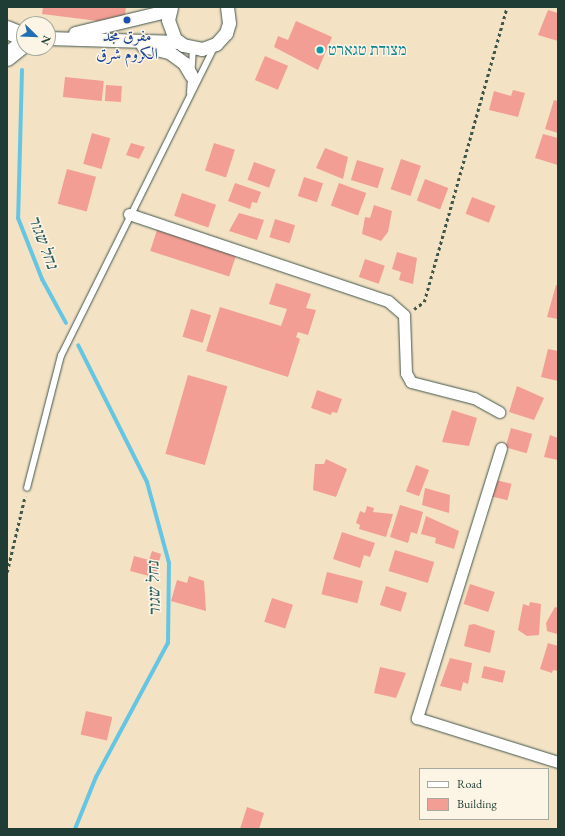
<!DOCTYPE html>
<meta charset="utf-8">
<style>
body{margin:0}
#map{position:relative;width:565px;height:836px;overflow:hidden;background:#f4e2c5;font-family:"EB Garamond",Amiri,"Frank Ruhl Libre",serif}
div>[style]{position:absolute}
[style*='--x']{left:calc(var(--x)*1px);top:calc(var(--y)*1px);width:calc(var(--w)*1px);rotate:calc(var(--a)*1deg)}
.stream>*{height:4px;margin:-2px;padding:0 2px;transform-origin:2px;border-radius:2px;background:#65c6e3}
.building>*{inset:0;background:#f39e94;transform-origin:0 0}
.path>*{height:2.5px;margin-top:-1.25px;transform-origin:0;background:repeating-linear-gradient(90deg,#3f564a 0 3px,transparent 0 6px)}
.roads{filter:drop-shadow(0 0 1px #3f564a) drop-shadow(0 0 1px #3f564a)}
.service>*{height:5.5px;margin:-2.75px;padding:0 2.75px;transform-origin:2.75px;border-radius:2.75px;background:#fff}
.minor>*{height:11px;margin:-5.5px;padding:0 5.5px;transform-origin:5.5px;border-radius:5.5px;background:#fff}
.tertiary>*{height:13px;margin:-6.5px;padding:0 6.5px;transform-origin:6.5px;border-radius:6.5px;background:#fff}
.trunk>*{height:18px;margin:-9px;padding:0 9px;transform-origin:9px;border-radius:9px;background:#fff}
.dots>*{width:11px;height:11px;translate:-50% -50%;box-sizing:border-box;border:2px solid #fcf5e5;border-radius:50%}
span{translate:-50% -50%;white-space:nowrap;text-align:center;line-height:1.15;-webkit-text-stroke:3px #fcf5e5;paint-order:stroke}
.transit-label{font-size:16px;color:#164399}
.culture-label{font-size:16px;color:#0d838f}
.left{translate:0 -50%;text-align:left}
.water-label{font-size:17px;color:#305f60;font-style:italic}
.frame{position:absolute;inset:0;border:8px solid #1f3d34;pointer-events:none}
.legend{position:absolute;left:419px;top:768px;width:130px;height:52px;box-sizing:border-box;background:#fcf5e5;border:1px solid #a4ab9e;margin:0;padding:5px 7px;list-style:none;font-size:12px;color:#1f3d34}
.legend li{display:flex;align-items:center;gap:8px;height:20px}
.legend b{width:20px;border:1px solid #a4ab9e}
.north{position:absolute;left:16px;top:16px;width:40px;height:40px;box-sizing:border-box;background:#fcf5e5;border:1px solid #a4ab9e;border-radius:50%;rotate:113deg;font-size:11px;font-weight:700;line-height:16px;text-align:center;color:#1f3d34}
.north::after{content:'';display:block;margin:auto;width:14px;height:18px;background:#1f6fb2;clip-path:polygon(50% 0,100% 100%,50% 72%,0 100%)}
</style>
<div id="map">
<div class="stream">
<div style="--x:22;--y:70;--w:148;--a:91.5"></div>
<div style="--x:18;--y:218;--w:66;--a:68.5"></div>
<div style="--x:42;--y:279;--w:50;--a:61.4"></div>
<div style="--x:75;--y:829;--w:56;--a:-68"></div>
<div style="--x:96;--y:777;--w:152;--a:-61.8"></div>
<div style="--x:168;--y:643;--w:80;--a:-89.3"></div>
<div style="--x:169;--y:563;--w:84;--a:-105.2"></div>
<div style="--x:147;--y:482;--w:153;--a:-116.7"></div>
</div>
<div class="building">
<div style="clip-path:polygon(43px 7px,126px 7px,125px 15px,98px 21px,42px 14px)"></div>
<div style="clip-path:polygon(548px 10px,558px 13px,558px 41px,538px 35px)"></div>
<div style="clip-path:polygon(296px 21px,332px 37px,318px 70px,274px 47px,278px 36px,288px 40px)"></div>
<div style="left:265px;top:56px;width:25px;height:26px;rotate:23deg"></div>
<div style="left:65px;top:77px;width:39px;height:20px;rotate:6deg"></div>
<div style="left:106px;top:85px;width:16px;height:16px;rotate:4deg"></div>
<div style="clip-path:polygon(513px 90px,525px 93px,518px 117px,489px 110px,494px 91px,511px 96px)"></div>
<div style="clip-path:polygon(554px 100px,558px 101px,558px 133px,545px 129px)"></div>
<div style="left:92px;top:133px;width:19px;height:32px;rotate:16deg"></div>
<div style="clip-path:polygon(543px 134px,558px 138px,558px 165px,535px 158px)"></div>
<div style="clip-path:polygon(131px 143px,145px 147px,139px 159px,126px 155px)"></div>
<div style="left:214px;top:143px;width:22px;height:29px;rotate:18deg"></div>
<div style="clip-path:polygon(325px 148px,348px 157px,343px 179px,316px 168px)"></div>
<div style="left:401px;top:159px;width:21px;height:32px;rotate:19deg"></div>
<div style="left:357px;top:160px;width:28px;height:21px;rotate:17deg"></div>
<div style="left:254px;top:162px;width:23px;height:19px;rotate:20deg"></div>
<div style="left:67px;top:169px;width:30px;height:36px;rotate:15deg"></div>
<div style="left:304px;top:177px;width:20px;height:20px;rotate:18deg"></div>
<div style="left:425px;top:179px;width:25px;height:23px;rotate:21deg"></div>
<div style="clip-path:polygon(235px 183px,261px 192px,257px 203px,252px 202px,250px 209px,228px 201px)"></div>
<div style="left:339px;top:183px;width:29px;height:24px;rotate:20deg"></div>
<div style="left:182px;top:193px;width:36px;height:24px;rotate:19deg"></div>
<div style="left:472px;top:197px;width:25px;height:18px;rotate:21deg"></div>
<div style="clip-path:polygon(374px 205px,392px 211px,388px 232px,381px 241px,362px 234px,365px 217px,370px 218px)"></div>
<div style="clip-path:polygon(239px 213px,264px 220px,257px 240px,229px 231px)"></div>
<div style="left:275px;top:219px;width:21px;height:19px;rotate:17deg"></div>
<div style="left:157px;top:230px;width:83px;height:22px;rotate:18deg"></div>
<div style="clip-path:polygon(397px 252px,417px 258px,413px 284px,399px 280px,401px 272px,392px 269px)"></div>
<div style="left:365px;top:259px;width:21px;height:19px;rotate:19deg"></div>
<div style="clip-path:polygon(276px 283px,311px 294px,306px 308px,316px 310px,308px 335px,298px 332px,296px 337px,300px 339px,288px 377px,206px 351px,220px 307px,281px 326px,287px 309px,269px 304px)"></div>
<div style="clip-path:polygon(556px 285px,558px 286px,558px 319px,547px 317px)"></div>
<div style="left:191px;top:309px;width:21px;height:29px;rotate:17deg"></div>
<div style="clip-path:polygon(548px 349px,558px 351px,558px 381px,541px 377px)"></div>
<div style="left:188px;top:375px;width:41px;height:82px;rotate:16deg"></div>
<div style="clip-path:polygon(517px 386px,544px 398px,534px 420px,509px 412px)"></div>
<div style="clip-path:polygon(317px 390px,342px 399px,337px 413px,332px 412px,331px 415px,311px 408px)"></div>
<div style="clip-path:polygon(452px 410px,477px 418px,469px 446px,442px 442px)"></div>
<div style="left:511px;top:428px;width:22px;height:20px;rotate:16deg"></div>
<div style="clip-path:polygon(550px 435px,558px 438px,558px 460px,544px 457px)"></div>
<div style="clip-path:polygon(326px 459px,347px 469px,336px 497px,313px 490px,315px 464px,324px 464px)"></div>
<div style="left:416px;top:465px;width:14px;height:28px;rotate:21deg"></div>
<div style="left:496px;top:480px;width:16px;height:17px;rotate:14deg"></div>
<div style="clip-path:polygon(425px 488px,450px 495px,449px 513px,422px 505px)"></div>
<div style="clip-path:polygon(400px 505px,423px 512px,417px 534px,411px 532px,408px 543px,390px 537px)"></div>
<div style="clip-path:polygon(367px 506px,374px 508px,373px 512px,393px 514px,386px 537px,359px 529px,360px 525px,356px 523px,360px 511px,365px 513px)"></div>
<div style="clip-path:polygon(426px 516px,459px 531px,454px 549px,435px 543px,436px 538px,421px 534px)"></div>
<div style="clip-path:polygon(342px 532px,375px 543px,370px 557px,364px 555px,360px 568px,333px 559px)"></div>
<div style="left:395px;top:550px;width:41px;height:22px;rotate:17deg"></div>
<div style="clip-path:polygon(152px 551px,161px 554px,156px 574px,151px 572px,149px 576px,130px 571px,134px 556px,149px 560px)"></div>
<div style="left:327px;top:572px;width:37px;height:23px;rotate:14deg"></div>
<div style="clip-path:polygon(189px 576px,204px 581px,206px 611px,171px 601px,177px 580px,187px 583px)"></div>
<div style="left:470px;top:584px;width:26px;height:21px;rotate:18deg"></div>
<div style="left:386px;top:586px;width:22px;height:20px;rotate:18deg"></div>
<div style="left:272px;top:598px;width:22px;height:25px;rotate:18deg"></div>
<div style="clip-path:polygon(530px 602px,541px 604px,539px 635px,527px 636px,518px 630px,523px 604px,529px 606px)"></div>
<div style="clip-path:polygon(555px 607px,558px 608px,557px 634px,547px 631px,546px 623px)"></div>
<div style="clip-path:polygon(474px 624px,495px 631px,490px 653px,464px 646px,469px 625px)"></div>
<div style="clip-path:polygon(548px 643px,558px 646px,558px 671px,553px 670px,552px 673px,540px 669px)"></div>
<div style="clip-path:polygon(450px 658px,472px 663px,468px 684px,463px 682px,461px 691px,440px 686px)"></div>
<div style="left:484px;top:666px;width:22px;height:12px;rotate:13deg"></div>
<div style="clip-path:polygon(380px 667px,406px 673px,396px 698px,374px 693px)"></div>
<div style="left:86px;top:711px;width:27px;height:24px;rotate:13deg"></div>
<div style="clip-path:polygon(247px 807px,264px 813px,259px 829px,240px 829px)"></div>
</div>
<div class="path">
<div style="--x:414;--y:309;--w:12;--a:-35"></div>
<div style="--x:424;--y:302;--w:306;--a:-74.3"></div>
<div style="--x:7;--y:572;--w:78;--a:-76.7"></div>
</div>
<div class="roads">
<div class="service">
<div style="--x:190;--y:93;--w:44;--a:-86.1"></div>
<div style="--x:27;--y:488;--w:136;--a:-75.6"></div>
<div style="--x:61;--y:356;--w:346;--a:-63.6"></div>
</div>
<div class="minor">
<div style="--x:129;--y:214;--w:273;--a:18.6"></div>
<div style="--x:388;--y:301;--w:21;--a:41"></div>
<div style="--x:404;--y:315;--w:58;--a:88"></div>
<div style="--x:406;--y:373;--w:10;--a:61"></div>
<div style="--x:411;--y:382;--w:65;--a:14.3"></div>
<div style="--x:474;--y:398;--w:29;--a:29"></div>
<div style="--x:501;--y:448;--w:283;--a:107.3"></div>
<div style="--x:417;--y:718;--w:148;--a:17.3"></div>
</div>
<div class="tertiary">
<div style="--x:171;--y:7;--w:13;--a:103"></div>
<div style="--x:168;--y:20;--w:20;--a:70"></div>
<div style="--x:175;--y:39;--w:10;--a:37"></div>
<div style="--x:183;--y:45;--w:19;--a:12"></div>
<div style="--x:202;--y:49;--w:15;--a:-20"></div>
<div style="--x:216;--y:44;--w:15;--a:-48"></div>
<div style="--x:226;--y:33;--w:10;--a:-73"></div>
<div style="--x:229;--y:23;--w:16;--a:-97"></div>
<div style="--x:75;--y:33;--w:98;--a:-13.6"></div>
<div style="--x:48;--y:38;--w:131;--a:1.7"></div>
<div style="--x:143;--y:46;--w:27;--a:13"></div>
<div style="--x:169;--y:52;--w:19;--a:36"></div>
<div style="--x:184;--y:63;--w:14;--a:60"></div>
</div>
<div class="trunk">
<div style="--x:7;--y:30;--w:18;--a:22"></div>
<div style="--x:7;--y:57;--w:22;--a:-39"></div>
</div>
</div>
<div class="dots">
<div style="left:127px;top:20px;background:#1a4fb4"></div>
<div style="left:320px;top:50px;background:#0f9aa8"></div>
</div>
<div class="transit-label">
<span style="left:127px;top:45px">مفرق مجد<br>الكروم شرق</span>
</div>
<div class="culture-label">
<span class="left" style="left:328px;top:50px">מצודת טגארט</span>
</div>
<div class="water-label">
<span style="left:43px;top:242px;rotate:69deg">נחל שגור</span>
<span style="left:154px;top:589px;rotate:-92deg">נחל שגור</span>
</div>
<div class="frame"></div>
<ul class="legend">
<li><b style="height:5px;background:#fff"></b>Road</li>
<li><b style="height:11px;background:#f39e94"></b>Building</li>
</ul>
<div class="north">N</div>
</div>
